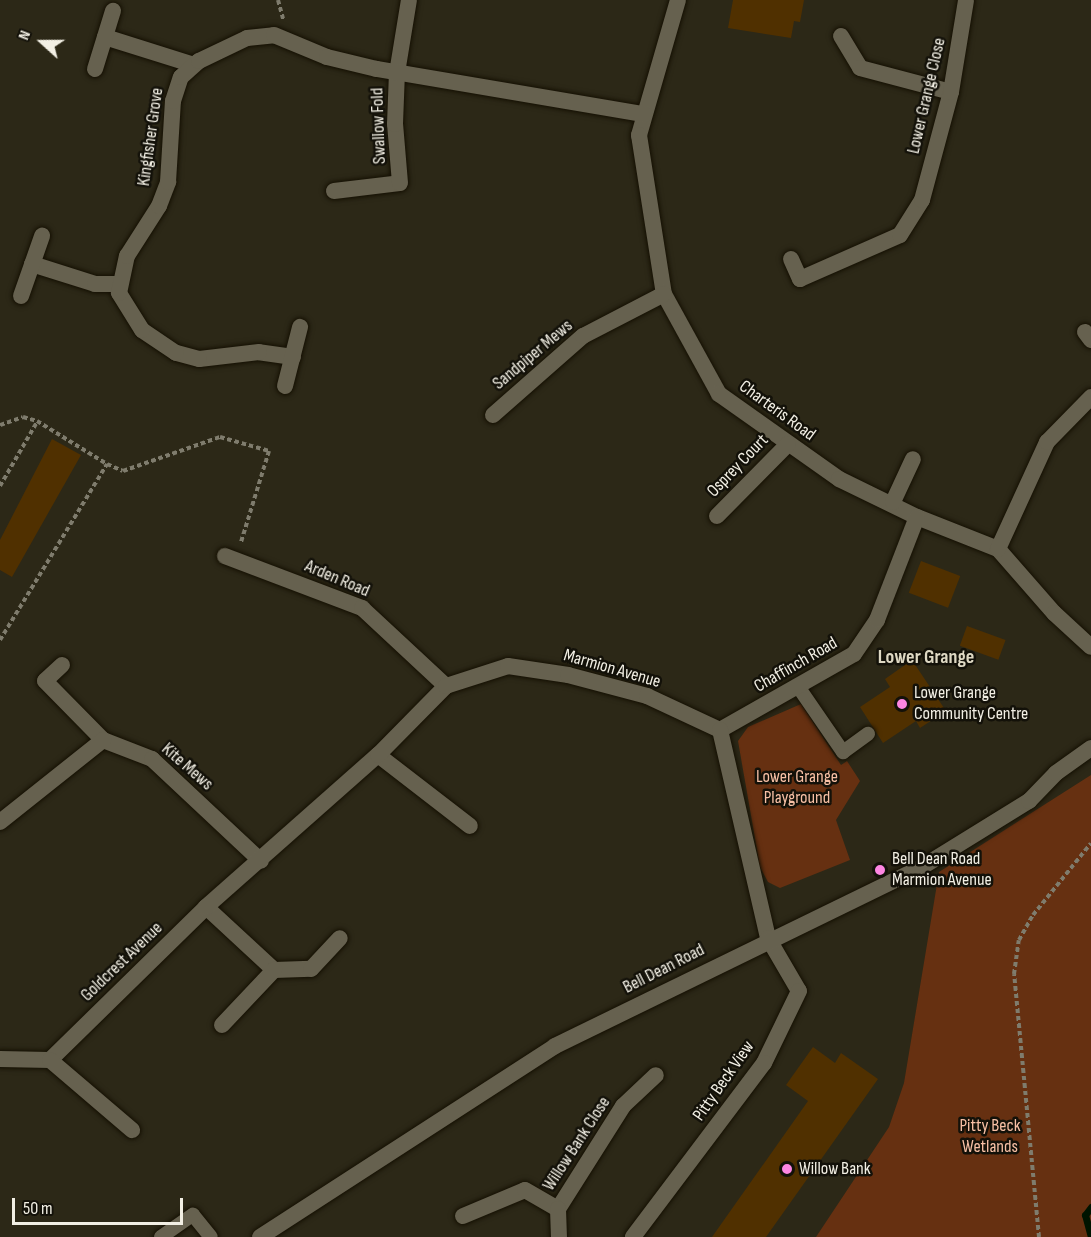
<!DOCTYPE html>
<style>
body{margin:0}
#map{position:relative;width:1091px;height:1237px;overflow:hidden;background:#2c2817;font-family:"Sofia Sans Condensed",sans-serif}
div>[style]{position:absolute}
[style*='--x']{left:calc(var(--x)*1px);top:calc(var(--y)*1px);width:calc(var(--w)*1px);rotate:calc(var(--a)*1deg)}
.green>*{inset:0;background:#663011}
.stream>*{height:7px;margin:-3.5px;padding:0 3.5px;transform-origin:3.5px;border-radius:3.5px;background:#001400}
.building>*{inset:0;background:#503000;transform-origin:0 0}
.path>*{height:4px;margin-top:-2px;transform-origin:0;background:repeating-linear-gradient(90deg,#7f7c6d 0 4.5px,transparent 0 7.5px)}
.roads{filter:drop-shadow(0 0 2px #151003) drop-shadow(0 0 2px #151003)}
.service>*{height:14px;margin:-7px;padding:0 7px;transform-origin:7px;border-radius:7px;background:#66614f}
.minor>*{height:16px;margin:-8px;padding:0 8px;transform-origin:8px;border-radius:8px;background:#66614f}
.dots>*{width:16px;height:16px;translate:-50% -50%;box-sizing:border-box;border:3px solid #131109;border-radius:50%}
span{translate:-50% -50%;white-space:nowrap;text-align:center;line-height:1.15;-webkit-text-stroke:5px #131109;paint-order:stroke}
.street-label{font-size:18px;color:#f2efe4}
.poi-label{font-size:18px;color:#f2efe4}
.left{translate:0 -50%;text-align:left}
.park-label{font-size:18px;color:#f8c0a5}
.neighbourhood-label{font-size:20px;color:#ded8c3;font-weight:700}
.north{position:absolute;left:12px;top:12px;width:60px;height:60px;-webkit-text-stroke:4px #131109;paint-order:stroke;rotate:291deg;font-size:16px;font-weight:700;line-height:24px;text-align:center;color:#f2efe4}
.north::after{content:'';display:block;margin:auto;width:21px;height:27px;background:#f2efe4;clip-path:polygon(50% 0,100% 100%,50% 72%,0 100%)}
.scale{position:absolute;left:12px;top:1198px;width:171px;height:27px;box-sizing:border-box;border:3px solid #f2efe4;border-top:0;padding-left:8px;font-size:18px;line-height:21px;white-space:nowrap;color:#f2efe4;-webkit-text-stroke:4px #131109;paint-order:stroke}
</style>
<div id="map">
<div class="green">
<div style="clip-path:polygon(801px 704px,841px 765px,847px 761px,860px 781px,836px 820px,850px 860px,780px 888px,768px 882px,760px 867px,738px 741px,748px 727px)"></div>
<div style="clip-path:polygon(1091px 775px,1091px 1237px,816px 1237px,889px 1127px,904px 1083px,939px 872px)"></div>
</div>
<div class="stream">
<div style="--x:1091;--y:1237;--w:23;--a:-105"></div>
<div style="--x:1085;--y:1215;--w:10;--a:-53"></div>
</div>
<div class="building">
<div style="clip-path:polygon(733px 0,804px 0,800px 22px,794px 21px,791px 38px,728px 28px)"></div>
<div style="clip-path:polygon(52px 439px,81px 455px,12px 577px,0 570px,0 540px)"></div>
<div style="left:921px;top:561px;width:42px;height:34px;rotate:21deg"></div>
<div style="left:967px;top:626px;width:41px;height:21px;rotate:20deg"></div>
<div style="clip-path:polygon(912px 660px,946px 711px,920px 728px,916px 721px,883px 743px,860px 707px,890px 687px,885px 679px)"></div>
<div style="clip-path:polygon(813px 1047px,835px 1063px,841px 1053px,878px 1079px,766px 1237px,712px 1237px,808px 1101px,786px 1085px)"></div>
</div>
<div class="path">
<div style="--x:278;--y:0;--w:20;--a:75"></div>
<div style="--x:0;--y:425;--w:24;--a:-19"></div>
<div style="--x:23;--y:417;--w:15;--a:16"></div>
<div style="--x:37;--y:421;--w:82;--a:31.6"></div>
<div style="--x:0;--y:486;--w:74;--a:-60"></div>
<div style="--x:0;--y:640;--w:206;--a:-58.7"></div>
<div style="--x:107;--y:464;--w:17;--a:24"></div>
<div style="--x:123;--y:471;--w:103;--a:-19.3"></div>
<div style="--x:220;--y:437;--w:51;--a:15.9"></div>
<div style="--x:269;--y:451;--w:95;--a:107.1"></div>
<div style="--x:1039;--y:1237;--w:264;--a:-95.4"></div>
<div style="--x:1014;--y:974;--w:34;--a:-82"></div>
<div style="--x:1019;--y:940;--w:29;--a:-61"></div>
<div style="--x:1033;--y:915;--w:92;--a:-51.1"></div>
</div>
<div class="roads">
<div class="service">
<div style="--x:799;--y:688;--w:78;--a:55.5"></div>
<div style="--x:843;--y:752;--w:31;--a:-36"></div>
<div style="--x:161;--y:1237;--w:39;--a:-35"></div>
<div style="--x:193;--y:1215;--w:28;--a:51"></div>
</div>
<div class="minor">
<div style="--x:678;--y:0;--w:141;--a:106.1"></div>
<div style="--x:639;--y:135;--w:161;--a:81.1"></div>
<div style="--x:664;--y:294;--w:114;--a:61.2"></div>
<div style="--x:719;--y:394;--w:147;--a:35.3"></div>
<div style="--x:839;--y:479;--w:87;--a:26"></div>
<div style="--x:917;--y:517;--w:87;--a:21.6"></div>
<div style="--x:998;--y:549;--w:85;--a:48.8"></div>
<div style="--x:1054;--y:613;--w:50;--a:42.6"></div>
<div style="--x:841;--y:36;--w:37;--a:59"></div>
<div style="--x:860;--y:68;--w:94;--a:14.8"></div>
<div style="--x:105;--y:37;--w:93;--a:17.5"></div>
<div style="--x:95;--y:69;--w:61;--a:-72.8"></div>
<div style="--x:334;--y:191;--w:66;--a:-6.9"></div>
<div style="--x:400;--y:183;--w:59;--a:-94.8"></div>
<div style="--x:395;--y:124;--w:51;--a:-87.8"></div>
<div style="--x:397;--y:73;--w:74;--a:-80.7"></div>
<div style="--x:791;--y:259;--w:22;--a:66"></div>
<div style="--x:800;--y:279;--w:109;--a:-23.7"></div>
<div style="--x:900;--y:235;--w:41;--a:-57.8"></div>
<div style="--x:922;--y:200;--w:112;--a:-75"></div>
<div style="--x:951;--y:92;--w:93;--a:-80.7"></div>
<div style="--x:32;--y:264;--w:66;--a:17.6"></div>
<div style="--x:95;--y:284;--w:25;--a:0"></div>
<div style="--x:21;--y:296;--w:64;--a:-70.7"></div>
<div style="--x:1085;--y:332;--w:10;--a:53"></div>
<div style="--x:293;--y:357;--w:34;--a:-172"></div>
<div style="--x:259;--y:352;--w:60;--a:173.3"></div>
<div style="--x:199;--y:359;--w:24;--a:-165"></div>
<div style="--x:176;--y:353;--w:41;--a:-145.9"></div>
<div style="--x:142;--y:330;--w:44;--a:-121.9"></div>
<div style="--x:119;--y:293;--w:38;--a:-78"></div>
<div style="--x:127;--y:256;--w:59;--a:-57.4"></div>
<div style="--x:159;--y:206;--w:26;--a:-69"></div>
<div style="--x:168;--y:182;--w:81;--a:-86.5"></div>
<div style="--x:173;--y:101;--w:25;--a:-72"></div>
<div style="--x:181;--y:77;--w:24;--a:-42"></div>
<div style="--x:199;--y:61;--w:53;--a:-25.6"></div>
<div style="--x:247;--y:38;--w:27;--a:-6"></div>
<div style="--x:274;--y:35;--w:57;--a:22.5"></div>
<div style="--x:327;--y:57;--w:51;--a:13.5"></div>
<div style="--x:377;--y:69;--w:271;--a:9.6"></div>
<div style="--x:285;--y:386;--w:61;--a:-75.7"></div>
<div style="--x:493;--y:415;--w:120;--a:-41.3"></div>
<div style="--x:583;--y:336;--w:91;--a:-27.4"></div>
<div style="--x:893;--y:502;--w:47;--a:-65.1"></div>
<div style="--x:717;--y:516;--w:101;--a:-45.4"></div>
<div style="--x:998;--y:549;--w:118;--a:-65.4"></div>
<div style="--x:1047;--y:442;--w:63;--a:-45.6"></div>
<div style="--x:225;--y:556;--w:147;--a:20.8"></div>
<div style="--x:362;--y:608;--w:115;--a:42.9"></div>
<div style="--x:62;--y:665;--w:23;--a:137"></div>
<div style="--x:45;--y:681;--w:83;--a:45.5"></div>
<div style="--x:103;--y:740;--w:53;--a:21.2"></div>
<div style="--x:152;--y:759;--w:149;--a:43.1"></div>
<div style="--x:720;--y:730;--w:154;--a:-29.6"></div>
<div style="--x:854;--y:654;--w:41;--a:-55.9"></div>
<div style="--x:877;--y:620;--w:110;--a:-68.8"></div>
<div style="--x:378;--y:755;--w:116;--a:37.7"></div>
<div style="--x:0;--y:822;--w:132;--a:-38.5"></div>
<div style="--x:206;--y:907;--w:93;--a:42.8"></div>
<div style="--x:274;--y:970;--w:37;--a:-2"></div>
<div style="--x:311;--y:969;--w:42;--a:-46.9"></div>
<div style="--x:222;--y:1025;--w:76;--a:-46.6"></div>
<div style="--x:0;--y:1059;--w:50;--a:1.1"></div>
<div style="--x:50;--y:1060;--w:219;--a:-44.4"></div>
<div style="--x:206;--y:907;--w:230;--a:-41.5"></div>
<div style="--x:378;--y:755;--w:97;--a:-45.4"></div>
<div style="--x:446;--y:686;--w:65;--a:-17.9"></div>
<div style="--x:508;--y:666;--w:61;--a:8.5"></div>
<div style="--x:568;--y:675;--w:82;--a:14.9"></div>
<div style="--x:647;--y:696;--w:81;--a:25"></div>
<div style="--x:720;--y:730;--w:213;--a:77"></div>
<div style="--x:768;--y:938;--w:61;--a:59.7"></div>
<div style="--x:799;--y:991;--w:80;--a:115.9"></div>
<div style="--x:764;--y:1063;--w:218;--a:127"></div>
<div style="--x:50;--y:1060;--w:108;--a:40.5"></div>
<div style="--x:558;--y:1209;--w:122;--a:-57.7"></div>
<div style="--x:623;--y:1106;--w:45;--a:-43.2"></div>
<div style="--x:463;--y:1216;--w:67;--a:-22.8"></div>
<div style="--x:525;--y:1190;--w:38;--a:30"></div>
<div style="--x:558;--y:1209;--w:28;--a:88"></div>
<div style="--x:260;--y:1237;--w:351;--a:-32.9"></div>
<div style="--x:555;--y:1046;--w:408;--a:-26"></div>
<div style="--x:922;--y:867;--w:126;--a:-31.7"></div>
<div style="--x:1029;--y:801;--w:39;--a:-46"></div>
<div style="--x:1056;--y:773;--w:43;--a:-35.5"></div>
</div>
</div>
<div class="dots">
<div style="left:902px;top:704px;background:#fd86e2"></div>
<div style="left:880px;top:870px;background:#fd86e2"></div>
<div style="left:787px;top:1169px;background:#fd86e2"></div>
</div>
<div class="street-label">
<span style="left:927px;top:96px;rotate:-77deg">Lower Grange Close</span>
<span style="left:379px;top:126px;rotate:-92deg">Swallow Fold</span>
<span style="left:151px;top:137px;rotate:-82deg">Kingfisher Grove</span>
<span style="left:533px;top:355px;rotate:-40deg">Sandpiper Mews</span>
<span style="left:777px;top:411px;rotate:36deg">Charteris Road</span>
<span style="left:738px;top:466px;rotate:-46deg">Osprey Court</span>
<span style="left:337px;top:579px;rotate:23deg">Arden Road</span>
<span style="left:796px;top:665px;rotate:-30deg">Chaffinch Road</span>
<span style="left:612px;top:669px;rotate:16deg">Marmion Avenue</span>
<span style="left:187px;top:767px;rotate:41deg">Kite Mews</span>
<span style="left:122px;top:962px;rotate:-44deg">Goldcrest Avenue</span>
<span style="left:664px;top:969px;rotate:-27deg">Bell Dean Road</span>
<span style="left:724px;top:1081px;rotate:-55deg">Pitty Beck View</span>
<span style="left:577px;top:1144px;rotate:-57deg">Willow Bank Close</span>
</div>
<div class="poi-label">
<span class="left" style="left:914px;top:704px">Lower Grange<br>Community Centre</span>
<span class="left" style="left:892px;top:870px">Bell Dean Road<br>Marmion Avenue</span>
<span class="left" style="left:799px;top:1169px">Willow Bank</span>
</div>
<div class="park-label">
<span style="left:797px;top:788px">Lower Grange<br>Playground</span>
<span style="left:990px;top:1137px">Pitty Beck<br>Wetlands</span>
</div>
<div class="neighbourhood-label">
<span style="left:926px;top:657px">Lower Grange</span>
</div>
<div class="north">N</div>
<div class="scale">50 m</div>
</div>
